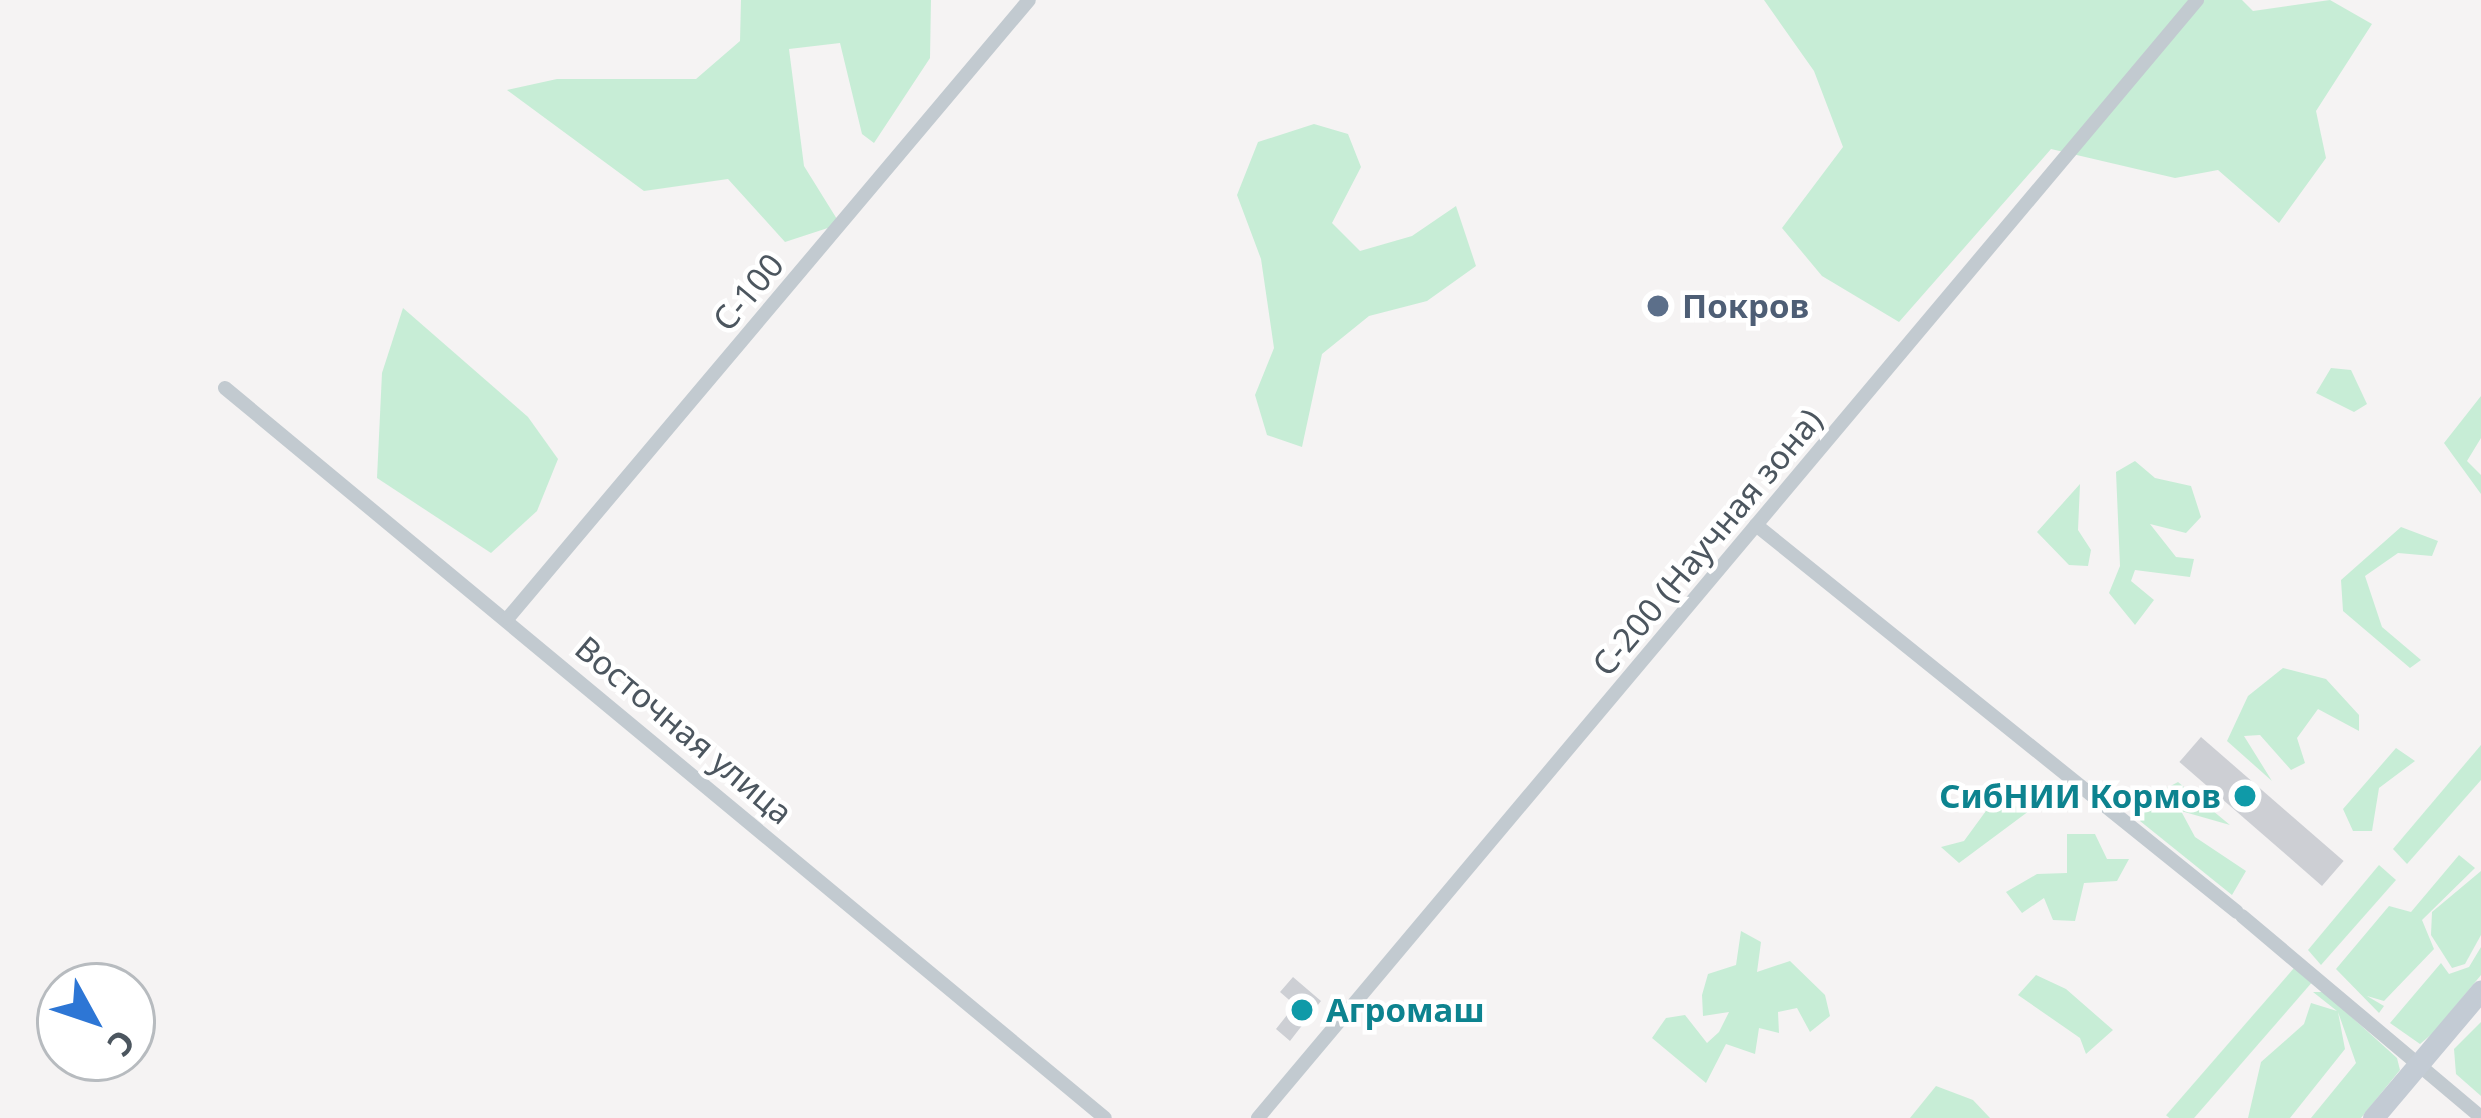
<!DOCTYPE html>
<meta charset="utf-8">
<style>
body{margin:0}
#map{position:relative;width:2481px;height:1118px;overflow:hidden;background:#f5f3f3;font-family:"Noto Sans",sans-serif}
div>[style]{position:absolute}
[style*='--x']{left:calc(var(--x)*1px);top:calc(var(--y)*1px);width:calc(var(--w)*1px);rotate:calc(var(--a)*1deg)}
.green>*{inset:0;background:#c7edd6;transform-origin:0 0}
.building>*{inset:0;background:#cdcfd4;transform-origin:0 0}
.minor>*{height:14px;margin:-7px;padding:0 7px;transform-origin:7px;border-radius:7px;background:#c2cad0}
.secondary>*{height:21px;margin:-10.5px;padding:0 10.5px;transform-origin:10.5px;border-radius:10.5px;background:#c3cbd4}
.dots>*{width:33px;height:33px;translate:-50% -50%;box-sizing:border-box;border:6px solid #fff;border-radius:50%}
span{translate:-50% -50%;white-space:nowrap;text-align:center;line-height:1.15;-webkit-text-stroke:9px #fff;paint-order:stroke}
.street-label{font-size:33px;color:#4c565f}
.service-label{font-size:33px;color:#4e5e75;font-weight:700}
.left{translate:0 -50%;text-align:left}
.culture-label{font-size:33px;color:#0d838f;font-weight:700}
.right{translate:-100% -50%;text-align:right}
.north{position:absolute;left:36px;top:962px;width:120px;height:120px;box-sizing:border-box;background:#fff;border:3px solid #b7bbbf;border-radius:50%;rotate:130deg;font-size:33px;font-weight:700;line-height:48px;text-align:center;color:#4c565f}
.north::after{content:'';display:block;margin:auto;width:42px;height:54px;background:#2d76d5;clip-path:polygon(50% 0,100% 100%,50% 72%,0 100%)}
</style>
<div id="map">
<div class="green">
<div style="clip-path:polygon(741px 0,931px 0,930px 58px,874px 143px,862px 134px,840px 43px,789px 49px,804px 166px,840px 224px,785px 242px,728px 179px,644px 191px,507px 90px,557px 79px,696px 79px,740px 41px)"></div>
<div style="clip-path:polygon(1764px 0,2242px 0,2253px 11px,2330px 0,2372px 24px,2316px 111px,2326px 158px,2279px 223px,2218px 170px,2175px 178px,2051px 149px,1899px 322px,1822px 276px,1782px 228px,1843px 147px,1814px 71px)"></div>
<div style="clip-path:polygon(1314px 124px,1348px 134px,1361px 167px,1332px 223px,1360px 251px,1412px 236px,1456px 206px,1476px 266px,1427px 301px,1369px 316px,1322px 354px,1302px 447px,1267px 435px,1255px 395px,1274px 348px,1261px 259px,1237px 195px,1258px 142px)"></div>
<div style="clip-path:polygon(403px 308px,528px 417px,558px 459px,537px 511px,491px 553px,377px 478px,382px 373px)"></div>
<div style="clip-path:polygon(2331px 368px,2351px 370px,2367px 404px,2354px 412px,2316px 393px)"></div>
<div style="clip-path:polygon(2481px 396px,2481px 438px,2467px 461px,2481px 475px,2481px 494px,2444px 443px)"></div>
<div style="clip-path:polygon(2135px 461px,2155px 478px,2191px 486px,2201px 517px,2186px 533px,2150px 524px,2176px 557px,2194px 559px,2190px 577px,2135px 570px,2131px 581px,2154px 600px,2135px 625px,2109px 593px,2120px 566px,2116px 472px)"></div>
<div style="clip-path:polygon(2080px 484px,2078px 530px,2091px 550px,2088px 566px,2069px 565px,2037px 532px)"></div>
<div style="clip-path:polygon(2401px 527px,2438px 541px,2432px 556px,2398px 553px,2365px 576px,2382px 627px,2421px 660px,2410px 668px,2343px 611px,2341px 580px)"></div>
<div style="clip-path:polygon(2283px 668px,2326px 679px,2359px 715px,2359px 731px,2318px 709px,2297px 738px,2305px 763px,2291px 770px,2260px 735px,2244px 736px,2272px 781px,2227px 741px,2248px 696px)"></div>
<div style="clip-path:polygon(2481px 745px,2481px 780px,2407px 864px,2393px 849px)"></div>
<div style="clip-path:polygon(2396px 748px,2415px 761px,2379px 788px,2372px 831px,2353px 831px,2343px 809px)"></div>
<div style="clip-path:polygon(2178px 782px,2230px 825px,2181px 811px,2195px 837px,2246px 871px,2232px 895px,2140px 821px,2146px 799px)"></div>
<div style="clip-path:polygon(1991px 804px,2033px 808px,1959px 863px,1941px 847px,1964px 841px)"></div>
<div style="clip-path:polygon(2067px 834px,2095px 834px,2107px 859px,2129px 859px,2117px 881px,2084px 883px,2075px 921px,2053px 920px,2044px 898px,2022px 913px,2006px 892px,2037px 874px,2067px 873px)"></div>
<div style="clip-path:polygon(2459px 855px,2475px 868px,2422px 920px,2434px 949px,2384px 1001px,2367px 996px,2384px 1006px,2379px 1013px,2336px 969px,2389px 906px,2411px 912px)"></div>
<div style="clip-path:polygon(2379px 865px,2396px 880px,2321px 965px,2308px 950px)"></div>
<div style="clip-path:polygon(2481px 871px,2481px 935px,2465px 964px,2452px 968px,2431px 935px,2432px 912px)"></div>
<div style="clip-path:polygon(1741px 931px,1761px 942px,1757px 972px,1790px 961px,1825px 995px,1830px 1016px,1810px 1032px,1797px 1008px,1778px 1012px,1779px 1033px,1759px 1028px,1755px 1054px,1726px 1044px,1706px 1083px,1652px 1038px,1666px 1018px,1685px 1015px,1707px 1043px,1719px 1032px,1729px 1012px,1703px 1016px,1702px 995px,1708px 974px,1736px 965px)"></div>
<div style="clip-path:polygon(2481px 947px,2481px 975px,2433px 1033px,2420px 1044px,2390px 1023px,2441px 963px,2449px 974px,2469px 967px)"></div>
<div style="left:2294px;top:968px;width:23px;height:195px;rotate:41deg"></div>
<div style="clip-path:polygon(2036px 975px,2066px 989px,2113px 1030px,2086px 1054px,2080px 1038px,2018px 995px)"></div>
<div style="clip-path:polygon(2313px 992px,2324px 992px,2397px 1058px,2400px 1070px,2361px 1118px,2311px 1118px,2356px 1063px,2338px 1012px,2345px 1049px,2290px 1118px,2248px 1118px,2261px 1062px,2304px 1024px,2311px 1003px,2337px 1011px)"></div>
<div style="clip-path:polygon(2481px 1022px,2481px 1096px,2456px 1074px,2454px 1049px)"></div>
<div style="clip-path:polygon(1936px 1086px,1973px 1100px,1990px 1118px,1910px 1118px)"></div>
</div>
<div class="building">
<div style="left:2201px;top:737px;width:189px;height:33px;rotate:41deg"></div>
<div style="clip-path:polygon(1293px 977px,1321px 1001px,1290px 1041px,1276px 1029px,1295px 1005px,1280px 992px)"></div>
</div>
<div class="minor">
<div style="--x:225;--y:388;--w:1143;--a:39.68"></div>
<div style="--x:1756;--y:525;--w:617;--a:38.82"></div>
<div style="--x:508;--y:618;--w:808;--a:-49.87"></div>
<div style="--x:2242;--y:916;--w:312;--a:40.1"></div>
<div style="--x:1258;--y:1118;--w:1460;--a:-49.97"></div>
</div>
<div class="secondary">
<div style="--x:2373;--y:1118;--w:167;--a:-49.8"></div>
</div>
<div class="dots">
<div style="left:1658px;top:306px;background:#5c6f8a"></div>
<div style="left:2245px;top:796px;background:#0f9aa8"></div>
<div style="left:1302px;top:1010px;background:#0f9aa8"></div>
</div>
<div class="street-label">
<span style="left:748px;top:292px;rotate:-50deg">С-100</span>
<span style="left:1707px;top:542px;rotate:-50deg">С-200 (Научная зона)</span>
<span style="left:684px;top:730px;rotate:40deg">Восточная улица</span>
</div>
<div class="service-label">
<span class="left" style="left:1682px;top:306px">Покров</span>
</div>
<div class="culture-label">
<span class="right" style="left:2221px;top:796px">СибНИИ Кормов</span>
<span class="left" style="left:1326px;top:1010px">Агромаш</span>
</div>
<div class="north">С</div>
</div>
